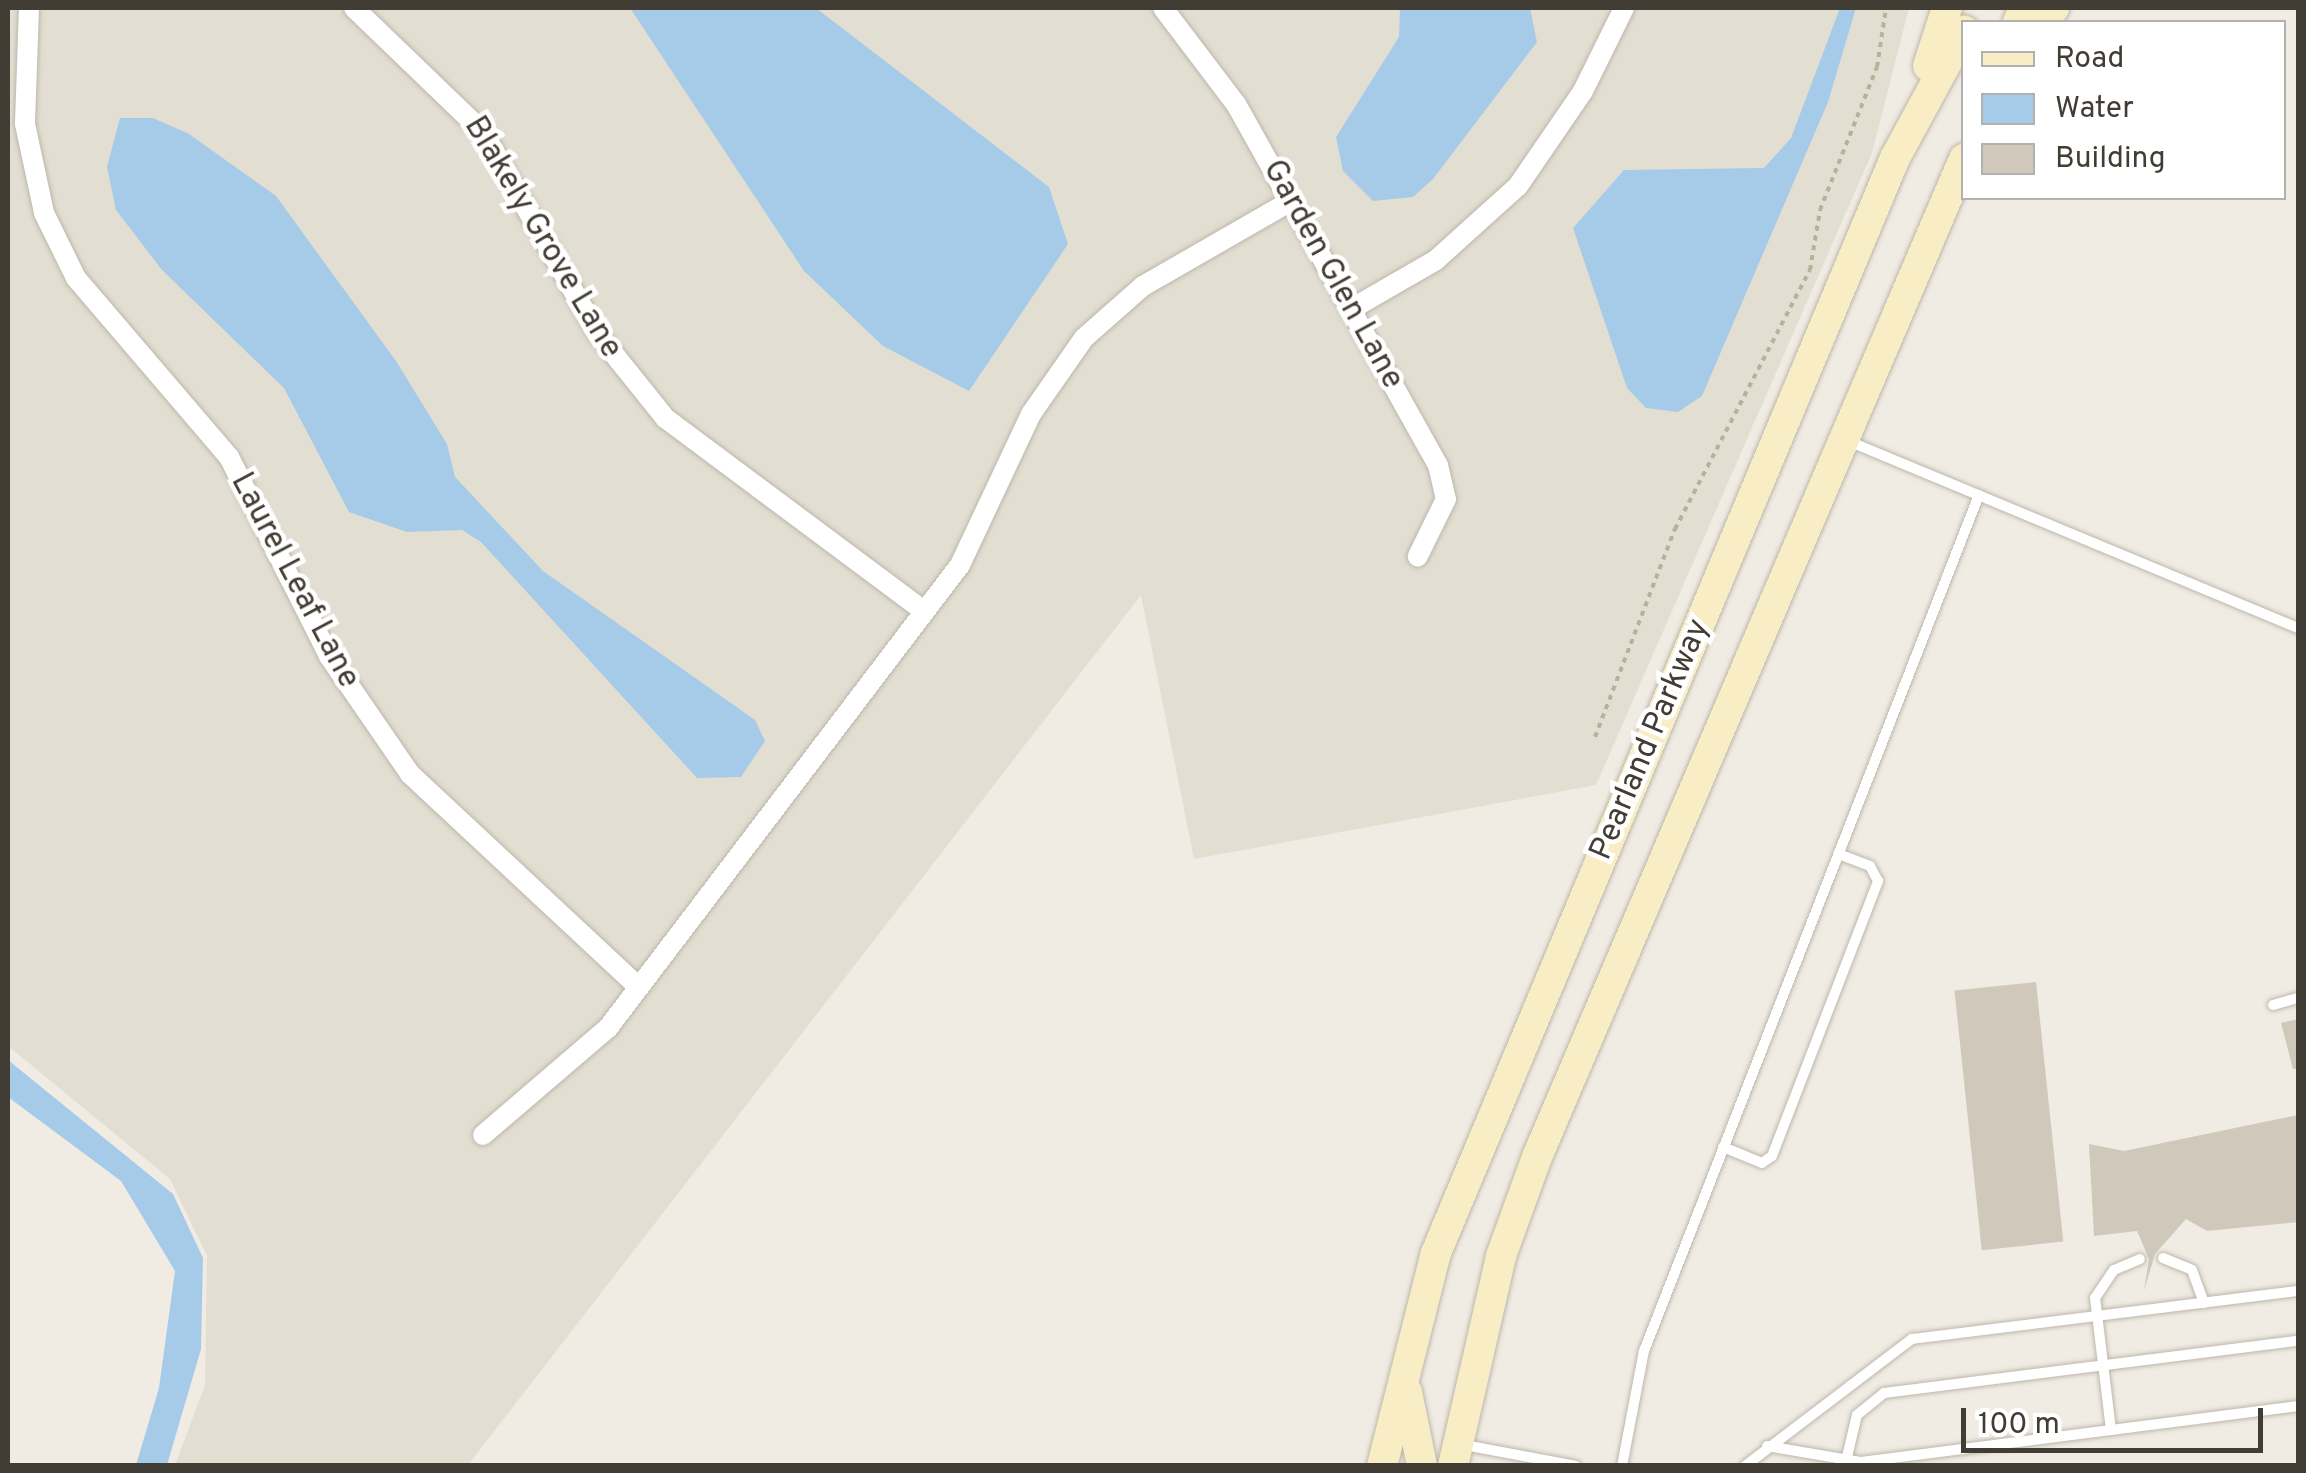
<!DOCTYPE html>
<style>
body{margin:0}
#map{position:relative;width:2306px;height:1473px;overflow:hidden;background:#f0ece4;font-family:Overpass,sans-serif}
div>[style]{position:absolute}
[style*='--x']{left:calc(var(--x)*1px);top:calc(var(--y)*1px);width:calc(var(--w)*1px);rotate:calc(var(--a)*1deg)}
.residential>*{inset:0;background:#e3ded2}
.water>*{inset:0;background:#a5cbe8}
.building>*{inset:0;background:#d0c8ba;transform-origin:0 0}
.path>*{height:4px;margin-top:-2px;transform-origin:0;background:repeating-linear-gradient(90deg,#bab09a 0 5px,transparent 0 10px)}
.roads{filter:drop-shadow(0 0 2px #bdb7aa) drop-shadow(0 0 2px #bdb7aa)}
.lane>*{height:10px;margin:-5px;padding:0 5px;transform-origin:5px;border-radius:5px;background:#fff}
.street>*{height:20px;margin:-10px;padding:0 10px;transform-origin:10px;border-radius:10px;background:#fff}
.secondary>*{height:30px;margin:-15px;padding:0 15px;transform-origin:15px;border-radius:15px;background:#f9edc5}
span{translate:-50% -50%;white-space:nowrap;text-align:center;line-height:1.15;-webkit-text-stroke:9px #fff;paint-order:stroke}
.street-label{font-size:32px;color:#413c34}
.frame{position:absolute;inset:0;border:10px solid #413c34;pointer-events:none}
.legend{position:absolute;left:1961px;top:20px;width:325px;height:180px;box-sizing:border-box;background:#fff;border:2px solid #b3b1ae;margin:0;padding:12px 18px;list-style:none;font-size:30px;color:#413c34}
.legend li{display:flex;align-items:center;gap:20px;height:50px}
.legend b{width:50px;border:2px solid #b3b1ae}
.scale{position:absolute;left:1961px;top:1408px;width:302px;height:45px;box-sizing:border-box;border:5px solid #413c34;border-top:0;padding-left:12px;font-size:30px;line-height:35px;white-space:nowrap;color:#413c34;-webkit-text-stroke:8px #fff;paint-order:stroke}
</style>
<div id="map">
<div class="residential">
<div style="clip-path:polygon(8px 8px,1909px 8px,1872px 153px,1596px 785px,1194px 859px,1141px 595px,468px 1465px,175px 1465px,205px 1385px,207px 1256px,170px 1179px,8px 1046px)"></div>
</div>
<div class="water">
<div style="clip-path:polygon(630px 8px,816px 8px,1049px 187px,1068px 244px,969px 391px,883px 346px,804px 271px)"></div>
<div style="clip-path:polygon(1400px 8px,1530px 8px,1537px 42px,1433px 179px,1413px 197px,1373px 201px,1343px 171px,1336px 137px,1399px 37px)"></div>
<div style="clip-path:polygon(1840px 8px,1856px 8px,1828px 102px,1702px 396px,1678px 412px,1646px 408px,1627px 388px,1573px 228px,1624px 170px,1764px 168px,1791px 138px)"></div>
<div style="clip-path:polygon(120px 118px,153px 118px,189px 134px,276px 196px,396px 361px,447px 444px,455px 477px,543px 571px,755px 720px,765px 741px,741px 777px,697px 778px,481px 542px,462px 530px,407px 532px,349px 512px,284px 388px,162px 270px,116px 210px,107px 167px)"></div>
<div style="clip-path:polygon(8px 1060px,173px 1194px,203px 1258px,201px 1349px,167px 1465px,136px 1465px,159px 1388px,175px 1271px,121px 1181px,8px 1097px)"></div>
</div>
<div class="building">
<div style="left:2036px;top:982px;width:261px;height:82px;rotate:84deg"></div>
<div style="clip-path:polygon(2298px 1019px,2298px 1069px,2293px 1069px,2281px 1023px)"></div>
<div style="clip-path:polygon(2298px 1115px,2298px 1222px,2207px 1231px,2186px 1219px,2155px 1254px,2144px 1291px,2149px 1259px,2137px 1231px,2094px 1236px,2089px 1144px,2124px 1151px)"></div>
</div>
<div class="path">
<div style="--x:1595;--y:737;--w:223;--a:-69"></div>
<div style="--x:1675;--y:529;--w:292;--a:-62.5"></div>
<div style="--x:1810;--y:270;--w:61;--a:-80.5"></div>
<div style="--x:1820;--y:210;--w:154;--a:-68.3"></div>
<div style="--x:1877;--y:67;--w:60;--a:-81.3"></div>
</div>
<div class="roads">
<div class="lane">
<div style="--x:1846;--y:440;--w:490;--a:22.6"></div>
<div style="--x:2273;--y:1005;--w:26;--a:-16"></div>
<div style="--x:1723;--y:1147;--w:42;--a:22.3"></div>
<div style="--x:1762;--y:1163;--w:12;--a:-35"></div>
<div style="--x:1772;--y:1156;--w:295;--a:-68.9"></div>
<div style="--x:1878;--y:881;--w:17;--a:-118"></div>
<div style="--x:1870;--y:866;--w:34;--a:-159"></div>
<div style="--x:2163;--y:1258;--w:31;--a:22"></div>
<div style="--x:2192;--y:1270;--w:35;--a:70"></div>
<div style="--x:2111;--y:1430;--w:133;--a:-96.9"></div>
<div style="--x:2095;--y:1298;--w:34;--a:-56"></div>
<div style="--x:2114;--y:1270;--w:28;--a:-23"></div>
<div style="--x:1459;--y:1444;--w:119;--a:10.6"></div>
<div style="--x:1767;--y:1446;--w:95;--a:9.7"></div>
<div style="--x:1861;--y:1462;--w:441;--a:-7.3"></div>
<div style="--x:1846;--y:1461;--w:47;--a:-76.6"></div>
<div style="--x:1857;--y:1415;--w:35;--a:-39"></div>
<div style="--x:1884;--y:1393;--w:417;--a:-7.2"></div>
<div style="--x:1622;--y:1466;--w:117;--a:-79.2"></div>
<div style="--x:1644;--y:1351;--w:919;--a:-68.63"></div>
<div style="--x:1745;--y:1466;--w:210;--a:-37.3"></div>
<div style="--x:1912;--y:1339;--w:389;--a:-7.1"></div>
</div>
<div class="street">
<div style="--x:29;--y:8;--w:116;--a:92"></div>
<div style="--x:25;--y:124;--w:91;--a:77.9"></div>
<div style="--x:44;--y:213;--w:72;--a:63.8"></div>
<div style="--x:76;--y:278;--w:235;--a:49.5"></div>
<div style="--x:229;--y:457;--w:223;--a:63.3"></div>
<div style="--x:329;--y:656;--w:143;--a:55.5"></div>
<div style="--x:410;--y:774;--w:311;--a:43"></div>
<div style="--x:354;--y:8;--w:179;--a:43.9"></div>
<div style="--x:483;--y:132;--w:231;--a:60.4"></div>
<div style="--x:597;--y:333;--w:109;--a:51.3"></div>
<div style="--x:665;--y:418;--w:323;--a:36.7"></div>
<div style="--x:1163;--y:8;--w:121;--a:52.8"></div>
<div style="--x:1236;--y:104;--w:414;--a:60.8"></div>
<div style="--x:1438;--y:465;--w:35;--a:77"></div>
<div style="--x:1446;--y:499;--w:64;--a:116.2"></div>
<div style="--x:1353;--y:308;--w:96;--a:-30"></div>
<div style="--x:1436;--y:260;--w:110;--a:-42.1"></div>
<div style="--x:1518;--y:186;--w:115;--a:-55.6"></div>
<div style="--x:1583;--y:91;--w:93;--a:-63.7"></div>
<div style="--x:483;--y:1135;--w:165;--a:-40.6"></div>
<div style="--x:608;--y:1028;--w:582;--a:-52.76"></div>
<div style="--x:960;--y:565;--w:167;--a:-64.8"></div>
<div style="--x:1031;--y:414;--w:93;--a:-55.1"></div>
<div style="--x:1084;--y:338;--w:79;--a:-41.4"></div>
<div style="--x:1143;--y:286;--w:171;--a:-29.9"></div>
</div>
<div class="secondary">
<div style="--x:2018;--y:22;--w:15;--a:-67"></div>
<div style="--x:2044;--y:22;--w:17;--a:-54"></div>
<div style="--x:1928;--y:66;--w:61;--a:-71.9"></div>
<div style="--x:1407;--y:1392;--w:76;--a:78.5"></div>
<div style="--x:1382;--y:1466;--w:220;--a:-75.8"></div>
<div style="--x:1436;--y:1253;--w:1187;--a:-67.26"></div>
<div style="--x:1895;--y:158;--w:145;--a:-61.5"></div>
<div style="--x:1453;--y:1466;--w:215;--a:-77.1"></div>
<div style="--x:1501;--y:1256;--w:105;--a:-70"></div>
<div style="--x:1537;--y:1157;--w:1086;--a:-66.84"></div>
</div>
</div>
<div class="street-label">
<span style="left:542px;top:238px;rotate:59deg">Blakely Grove Lane</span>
<span style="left:1332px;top:275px;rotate:61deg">Garden Glen Lane</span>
<span style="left:294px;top:581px;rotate:62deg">Laurel Leaf Lane</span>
<span style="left:1651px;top:740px;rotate:-67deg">Pearland Parkway</span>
</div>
<div class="frame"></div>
<ul class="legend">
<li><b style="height:12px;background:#f9edc5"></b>Road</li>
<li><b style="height:28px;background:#a5cbe8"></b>Water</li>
<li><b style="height:28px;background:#d0c8ba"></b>Building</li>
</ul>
<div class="scale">100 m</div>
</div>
